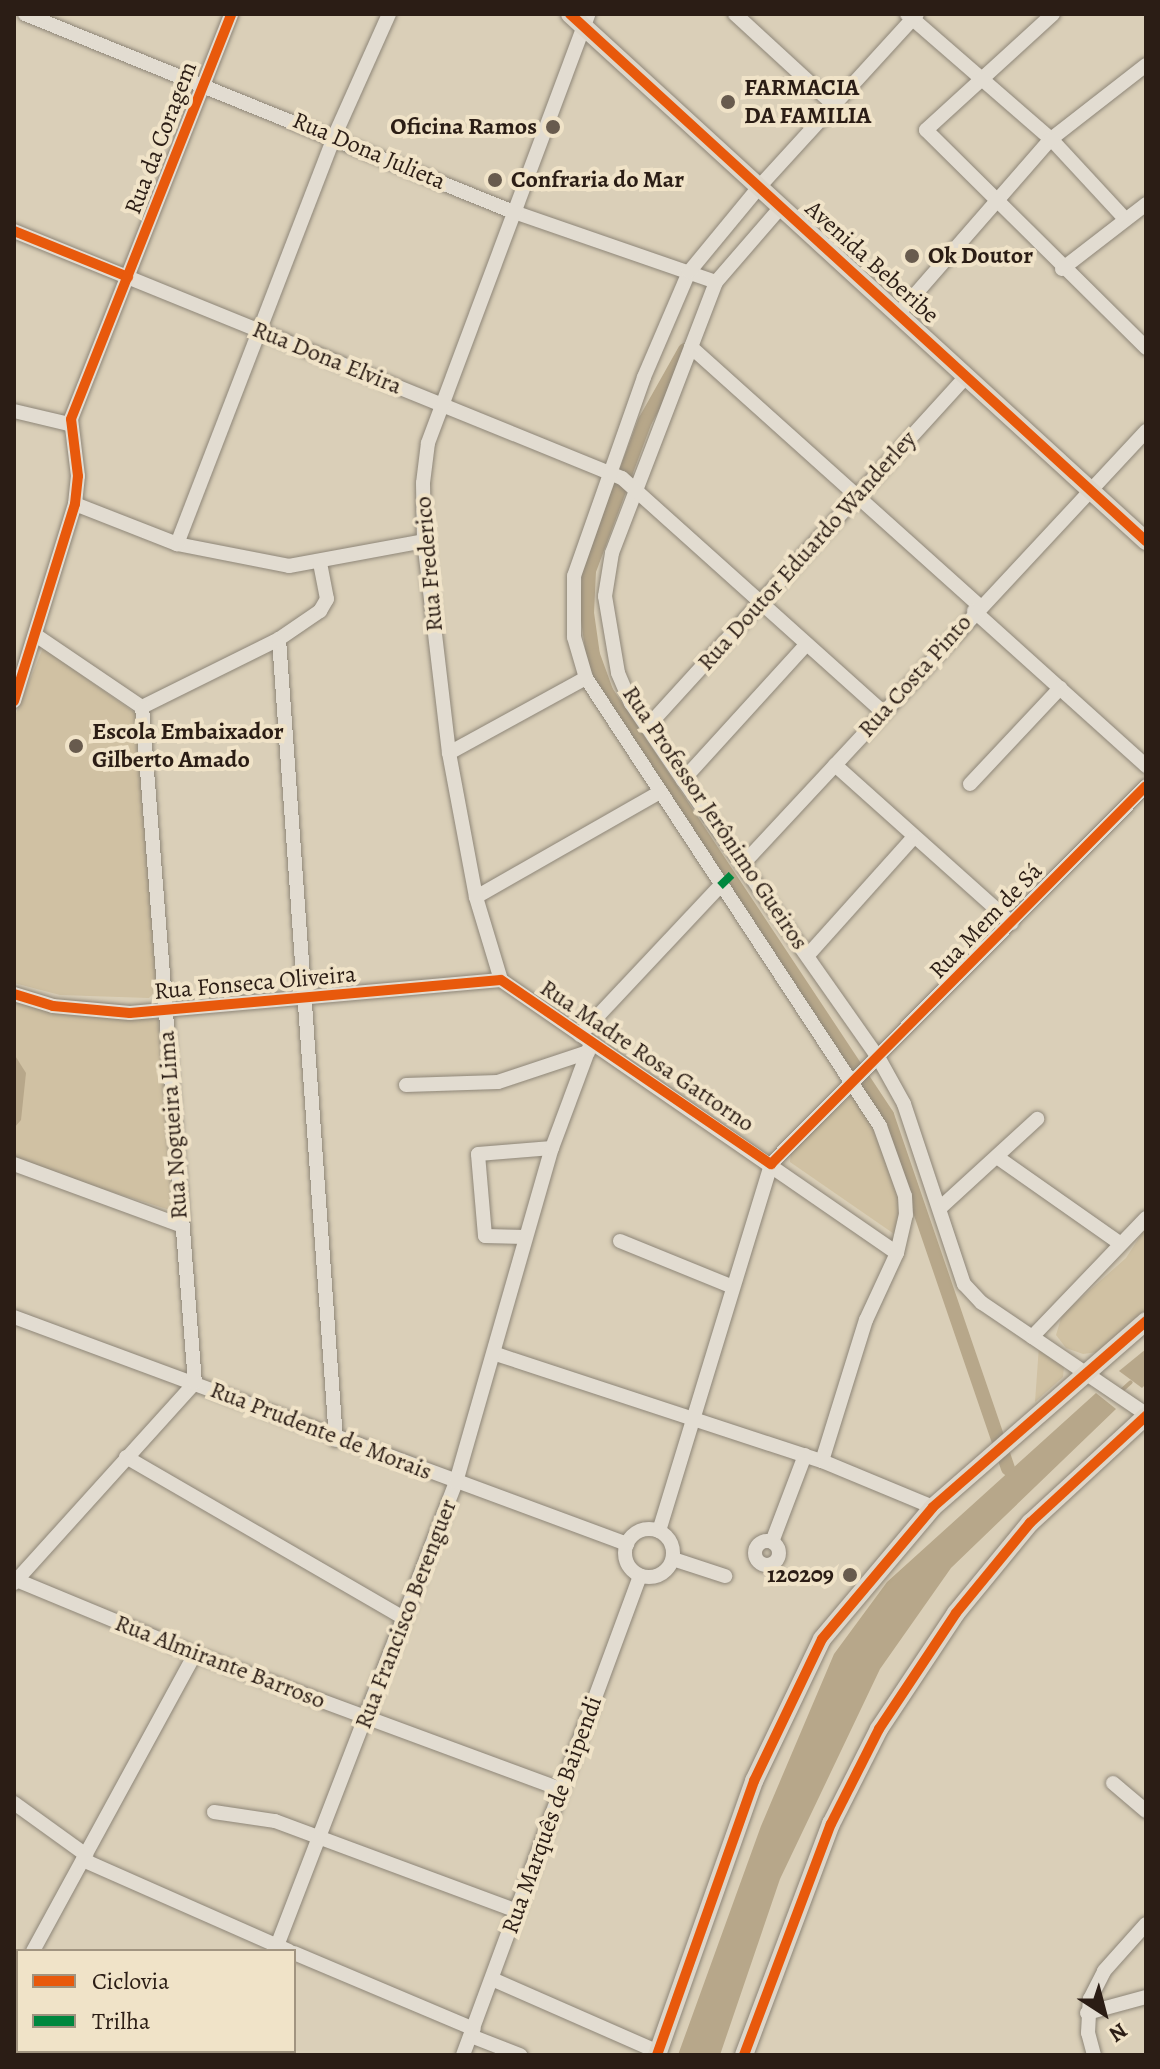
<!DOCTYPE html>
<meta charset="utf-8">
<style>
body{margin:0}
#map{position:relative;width:1160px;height:2069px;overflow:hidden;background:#dacfb8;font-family:Alegreya,serif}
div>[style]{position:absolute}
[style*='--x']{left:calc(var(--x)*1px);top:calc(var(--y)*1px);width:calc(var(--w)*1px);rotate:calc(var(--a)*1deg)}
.green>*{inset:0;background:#d0c1a3}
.water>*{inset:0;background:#b7a78a}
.stream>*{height:4px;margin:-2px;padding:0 2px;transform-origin:2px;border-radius:2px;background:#b7a78a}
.canal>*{height:14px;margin:-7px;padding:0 7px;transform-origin:7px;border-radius:7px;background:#b7a78a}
.roads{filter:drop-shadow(0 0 2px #8e8678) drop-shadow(0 0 2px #8e8678)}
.minor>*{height:14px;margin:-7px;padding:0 7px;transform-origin:7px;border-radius:7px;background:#e2dcd1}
.minor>.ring{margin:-7px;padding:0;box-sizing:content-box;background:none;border:14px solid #e2dcd1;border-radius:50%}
.major>*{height:18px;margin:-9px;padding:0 9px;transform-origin:9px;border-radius:9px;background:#ddd6c9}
.quiet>*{height:8px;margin-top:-4px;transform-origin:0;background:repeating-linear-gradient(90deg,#00873e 0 16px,transparent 0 24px)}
.cycleway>*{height:10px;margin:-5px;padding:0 5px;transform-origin:5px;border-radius:5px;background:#e8590c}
.dots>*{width:22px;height:22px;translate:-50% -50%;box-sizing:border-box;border:4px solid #f0e3c8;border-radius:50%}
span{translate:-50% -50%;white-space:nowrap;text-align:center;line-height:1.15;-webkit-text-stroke:8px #f0e3c8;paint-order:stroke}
.poi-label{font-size:24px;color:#2b1d15;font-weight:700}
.left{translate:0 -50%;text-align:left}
.right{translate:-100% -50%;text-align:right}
.street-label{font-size:24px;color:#2b1d15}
.frame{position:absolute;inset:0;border:16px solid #2b1d15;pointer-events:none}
.legend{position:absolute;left:16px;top:1949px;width:280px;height:104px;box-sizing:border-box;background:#f0e3c8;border:2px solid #a19480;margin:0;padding:10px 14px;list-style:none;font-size:24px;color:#2b1d15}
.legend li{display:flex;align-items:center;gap:16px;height:40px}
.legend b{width:40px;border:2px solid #a19480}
.north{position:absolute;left:1064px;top:1973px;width:80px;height:80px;-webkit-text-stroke:6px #f0e3c8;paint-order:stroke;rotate:144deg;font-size:22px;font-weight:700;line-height:32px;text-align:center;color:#2b1d15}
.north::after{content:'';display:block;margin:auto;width:28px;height:36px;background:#2b1d15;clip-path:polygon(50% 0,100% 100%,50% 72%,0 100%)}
</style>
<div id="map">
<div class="green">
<div style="clip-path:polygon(43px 648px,138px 715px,157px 990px,149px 998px,60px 995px,14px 983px,14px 718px)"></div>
<div style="clip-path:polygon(14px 997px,158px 1019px,174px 1201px,170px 1210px,14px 1161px)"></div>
<div style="clip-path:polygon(854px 1093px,873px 1122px,902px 1210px,900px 1238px,790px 1162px,791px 1152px)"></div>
<div style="clip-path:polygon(1146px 1227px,1146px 1312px,1098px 1352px,1083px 1354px,1066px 1348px,1056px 1335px,1062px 1315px,1126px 1258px)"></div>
<div style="clip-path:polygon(1039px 1346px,1064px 1366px,1063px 1377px,1035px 1402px)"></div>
</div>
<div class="water">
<div style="clip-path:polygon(14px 1054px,26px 1073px,21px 1120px,14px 1128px)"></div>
<div style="clip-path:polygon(1146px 1349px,1146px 1384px,1142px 1388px,1119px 1371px)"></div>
<div style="clip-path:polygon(1096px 1393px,1116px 1409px,951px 1568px,880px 1669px,780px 1879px,720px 2055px,678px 2055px,761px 1826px,834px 1654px,887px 1582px)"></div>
</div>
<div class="stream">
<div style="--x:1121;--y:1391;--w:13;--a:-42"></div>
</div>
<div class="canal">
<div style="--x:685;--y:350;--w:81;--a:119.4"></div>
<div style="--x:645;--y:421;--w:160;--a:110.5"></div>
<div style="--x:589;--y:571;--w:42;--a:92.7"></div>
<div style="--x:587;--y:613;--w:42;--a:81.9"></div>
<div style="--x:593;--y:655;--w:38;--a:70"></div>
<div style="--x:606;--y:691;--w:509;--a:56.47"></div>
<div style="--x:887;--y:1115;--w:374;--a:71.1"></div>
</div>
<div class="roads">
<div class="minor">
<div style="--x:25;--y:14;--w:524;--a:22.07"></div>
<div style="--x:511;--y:211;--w:217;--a:19.1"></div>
<div style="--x:735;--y:14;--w:133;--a:42.6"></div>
<div style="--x:907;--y:14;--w:191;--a:41"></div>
<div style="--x:1051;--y:139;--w:109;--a:47.2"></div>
<div style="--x:1053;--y:14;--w:172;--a:137.6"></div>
<div style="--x:926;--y:130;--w:310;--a:44.7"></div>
<div style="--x:781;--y:207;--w:99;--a:130.9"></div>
<div style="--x:716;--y:282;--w:290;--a:111"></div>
<div style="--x:612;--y:553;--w:44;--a:99.2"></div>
<div style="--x:605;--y:596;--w:78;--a:80.4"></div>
<div style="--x:618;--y:673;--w:33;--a:67"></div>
<div style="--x:631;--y:703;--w:93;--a:56"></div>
<div style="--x:683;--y:780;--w:339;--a:54.9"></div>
<div style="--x:878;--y:1057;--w:54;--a:61"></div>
<div style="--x:904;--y:1104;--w:190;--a:71.6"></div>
<div style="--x:964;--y:1284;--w:26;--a:47"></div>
<div style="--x:982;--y:1303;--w:198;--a:34.1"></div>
<div style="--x:14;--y:231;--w:656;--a:22.11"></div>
<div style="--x:622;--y:478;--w:349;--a:41.9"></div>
<div style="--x:1062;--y:269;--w:106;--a:-37.7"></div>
<div style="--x:899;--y:313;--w:231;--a:-48.9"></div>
<div style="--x:1051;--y:139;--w:120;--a:-37.9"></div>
<div style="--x:691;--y:347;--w:387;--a:41.9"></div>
<div style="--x:14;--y:411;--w:57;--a:13.3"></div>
<div style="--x:75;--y:504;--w:110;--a:21.4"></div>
<div style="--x:177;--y:544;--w:114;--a:11.1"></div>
<div style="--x:289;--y:566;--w:137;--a:-10.5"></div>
<div style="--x:177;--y:544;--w:436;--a:-68.9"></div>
<div style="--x:334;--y:137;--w:135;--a:-65.9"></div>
<div style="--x:974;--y:611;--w:232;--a:42"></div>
<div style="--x:37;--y:636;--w:127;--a:34.1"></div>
<div style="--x:279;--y:639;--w:803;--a:85.93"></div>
<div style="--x:14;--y:701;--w:206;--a:-72.8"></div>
<div style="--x:75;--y:504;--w:28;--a:-84"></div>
<div style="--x:78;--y:476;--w:57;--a:-97"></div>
<div style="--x:71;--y:419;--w:435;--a:-68.4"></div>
<div style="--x:142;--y:707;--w:153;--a:-26.4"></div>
<div style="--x:279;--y:639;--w:50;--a:-34.3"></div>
<div style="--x:320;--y:611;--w:14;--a:-60"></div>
<div style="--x:327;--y:599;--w:38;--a:-101"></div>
<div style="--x:648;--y:726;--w:474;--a:-47.7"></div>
<div style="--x:449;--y:753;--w:156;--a:-28.7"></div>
<div style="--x:835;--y:765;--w:237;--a:41.8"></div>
<div style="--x:683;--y:780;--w:183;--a:-47.7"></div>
<div style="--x:970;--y:784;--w:132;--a:-46.8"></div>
<div style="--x:742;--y:865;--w:593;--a:-47.05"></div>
<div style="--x:476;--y:897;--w:212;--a:-29.7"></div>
<div style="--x:808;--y:955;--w:157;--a:-48.1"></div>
<div style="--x:501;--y:980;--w:87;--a:-106.8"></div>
<div style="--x:476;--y:897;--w:147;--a:-100.6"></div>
<div style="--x:449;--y:753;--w:213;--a:-96.7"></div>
<div style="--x:424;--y:541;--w:58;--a:-91"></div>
<div style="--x:423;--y:483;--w:40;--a:-82.9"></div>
<div style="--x:428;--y:443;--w:458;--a:-69.5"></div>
<div style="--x:501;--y:980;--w:481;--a:34.6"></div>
<div style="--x:14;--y:994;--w:41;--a:17.1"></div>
<div style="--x:53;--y:1006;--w:77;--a:5.2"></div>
<div style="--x:130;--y:1013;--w:372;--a:-5.1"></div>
<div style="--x:580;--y:1035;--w:204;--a:-46.8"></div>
<div style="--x:406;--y:1085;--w:92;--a:-1.9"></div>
<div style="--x:498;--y:1082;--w:95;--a:-18.4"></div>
<div style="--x:997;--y:1157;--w:151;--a:35.1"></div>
<div style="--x:14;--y:1164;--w:177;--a:20.2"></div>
<div style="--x:940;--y:1208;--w:132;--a:-42.5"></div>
<div style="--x:525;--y:1237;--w:40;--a:-178.6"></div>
<div style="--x:485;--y:1236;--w:82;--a:-94.9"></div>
<div style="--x:478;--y:1154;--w:74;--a:-4.6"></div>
<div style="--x:620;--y:1241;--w:120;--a:22.1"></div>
<div style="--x:14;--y:1317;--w:654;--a:20.32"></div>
<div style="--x:1032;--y:1337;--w:165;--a:-46.2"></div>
<div style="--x:496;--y:1354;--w:343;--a:18.2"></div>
<div style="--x:822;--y:1461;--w:120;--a:22.5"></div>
<div style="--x:126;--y:1457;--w:321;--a:30.1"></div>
<div style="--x:822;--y:1461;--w:148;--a:-72.7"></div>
<div style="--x:866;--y:1320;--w:74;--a:-65.2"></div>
<div style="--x:897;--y:1253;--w:39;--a:-77"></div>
<div style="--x:906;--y:1215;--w:19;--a:-93"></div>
<div style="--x:905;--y:1196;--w:74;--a:-109.7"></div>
<div style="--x:880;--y:1126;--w:536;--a:-123.27"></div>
<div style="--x:586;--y:678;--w:43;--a:-106.3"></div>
<div style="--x:574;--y:637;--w:61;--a:-90"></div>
<div style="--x:574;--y:576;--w:211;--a:-70.6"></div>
<div style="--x:644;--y:377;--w:114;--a:-66.8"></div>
<div style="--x:689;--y:272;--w:110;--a:-50.5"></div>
<div style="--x:759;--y:187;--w:234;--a:-47.6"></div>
<div class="ring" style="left:625px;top:1529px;width:34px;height:34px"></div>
<div style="--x:659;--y:1531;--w:384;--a:-73"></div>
<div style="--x:771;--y:1164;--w:532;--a:-45.23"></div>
<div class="ring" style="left:755px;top:1541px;width:10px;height:10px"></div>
<div style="--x:772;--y:1542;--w:93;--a:-69.2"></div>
<div style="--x:673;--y:1559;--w:55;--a:18.1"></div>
<div style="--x:14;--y:1579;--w:196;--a:22.5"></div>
<div style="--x:195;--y:1654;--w:391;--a:20.3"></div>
<div style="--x:14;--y:1583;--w:270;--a:-47.9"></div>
<div style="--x:195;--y:1383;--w:678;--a:-94.48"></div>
<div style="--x:1113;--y:1783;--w:43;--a:40.3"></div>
<div style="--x:14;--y:1803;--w:89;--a:35.8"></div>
<div style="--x:214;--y:1812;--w:62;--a:8.4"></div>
<div style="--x:275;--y:1821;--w:258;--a:20.4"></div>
<div style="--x:83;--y:1860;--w:225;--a:23.8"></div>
<div style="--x:33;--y:1951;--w:338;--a:-61.4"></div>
<div style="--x:275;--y:1951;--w:503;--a:-68.9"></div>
<div style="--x:456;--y:1482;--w:348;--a:-74"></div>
<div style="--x:552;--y:1148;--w:112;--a:-69.6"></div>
<div style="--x:294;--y:1953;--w:195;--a:22.9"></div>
<div style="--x:492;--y:1979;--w:181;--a:23.7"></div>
<div style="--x:14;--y:1986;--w:8;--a:-60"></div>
<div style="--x:14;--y:2006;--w:4;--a:27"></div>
<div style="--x:1087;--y:2013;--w:61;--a:-15.2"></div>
<div style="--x:471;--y:2036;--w:53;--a:21.2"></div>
<div style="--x:77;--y:2051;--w:7;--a:34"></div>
<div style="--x:235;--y:2055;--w:4;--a:-76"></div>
<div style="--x:463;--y:2055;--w:511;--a:-69.72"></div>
<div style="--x:1094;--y:2055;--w:23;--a:-105"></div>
<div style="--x:1088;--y:2033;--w:34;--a:-87"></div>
<div style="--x:1090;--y:1999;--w:31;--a:-63"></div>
<div style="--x:1104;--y:1971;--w:63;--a:-48.2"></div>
</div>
<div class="major">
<div style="--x:570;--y:14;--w:781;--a:42.46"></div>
<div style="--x:657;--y:2055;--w:291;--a:-70.5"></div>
<div style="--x:754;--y:1781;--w:157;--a:-64.4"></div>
<div style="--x:822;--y:1639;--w:172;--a:-49.9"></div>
<div style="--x:933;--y:1507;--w:283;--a:-41.1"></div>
<div style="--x:744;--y:2055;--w:247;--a:-69.4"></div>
<div style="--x:831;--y:1824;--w:106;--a:-63.2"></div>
<div style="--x:879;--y:1729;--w:139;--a:-56.4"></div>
<div style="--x:956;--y:1613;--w:117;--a:-50.6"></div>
<div style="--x:1030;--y:1523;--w:158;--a:-42.7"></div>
</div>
</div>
<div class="quiet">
<div style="--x:720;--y:886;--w:30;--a:-44"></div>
</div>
<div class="cycleway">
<div style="--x:570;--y:14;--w:781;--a:42.46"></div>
<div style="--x:14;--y:231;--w:123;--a:22"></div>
<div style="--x:14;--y:701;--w:206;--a:-72.8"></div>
<div style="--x:75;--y:504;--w:28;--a:-84"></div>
<div style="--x:78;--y:476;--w:57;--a:-97"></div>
<div style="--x:71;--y:419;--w:435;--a:-68.4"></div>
<div style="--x:14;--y:994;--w:41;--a:17.1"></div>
<div style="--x:53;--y:1006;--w:77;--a:5.2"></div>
<div style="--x:130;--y:1013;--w:372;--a:-5.1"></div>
<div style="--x:501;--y:980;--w:327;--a:34.3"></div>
<div style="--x:771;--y:1164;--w:532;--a:-45.23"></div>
<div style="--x:657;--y:2055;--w:291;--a:-70.5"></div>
<div style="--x:754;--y:1781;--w:157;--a:-64.4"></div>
<div style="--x:822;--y:1639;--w:172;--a:-49.9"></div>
<div style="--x:933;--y:1507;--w:283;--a:-41.1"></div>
<div style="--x:744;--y:2055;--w:247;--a:-69.4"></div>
<div style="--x:831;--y:1824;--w:106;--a:-63.2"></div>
<div style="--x:879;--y:1729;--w:139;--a:-56.4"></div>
<div style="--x:956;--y:1613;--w:117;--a:-50.6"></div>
<div style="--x:1030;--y:1523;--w:158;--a:-42.7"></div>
</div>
<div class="dots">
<div style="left:728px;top:102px;background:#685b4e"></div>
<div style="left:553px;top:127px;background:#685b4e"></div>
<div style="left:495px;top:180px;background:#685b4e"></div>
<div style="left:912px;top:256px;background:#685b4e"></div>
<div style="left:76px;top:746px;background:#685b4e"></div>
<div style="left:850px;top:1575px;background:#685b4e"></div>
</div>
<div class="poi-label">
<span class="left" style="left:744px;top:102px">FARMACIA<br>DA FAMILIA</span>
<span class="right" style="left:537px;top:127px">Oficina Ramos</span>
<span class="left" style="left:511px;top:180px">Confraria do Mar</span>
<span class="left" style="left:928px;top:256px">Ok Doutor</span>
<span class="left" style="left:92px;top:746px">Escola Embaixador<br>Gilberto Amado</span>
<span class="right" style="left:834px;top:1575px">120209</span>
</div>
<div class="street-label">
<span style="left:161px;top:138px;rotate:-69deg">Rua da Coragem</span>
<span style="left:369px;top:151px;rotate:23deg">Rua Dona Julieta</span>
<span style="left:872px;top:262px;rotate:42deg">Avenida Beberibe</span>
<span style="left:327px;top:358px;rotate:22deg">Rua Dona Elvira</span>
<span style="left:807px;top:551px;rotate:-48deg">Rua Doutor Eduardo Wanderley</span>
<span style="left:429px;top:564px;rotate:-95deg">Rua Frederico</span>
<span style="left:915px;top:676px;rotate:-48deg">Rua Costa Pinto</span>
<span style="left:715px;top:818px;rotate:56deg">Rua Professor Jerônimo Gueiros</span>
<span style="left:986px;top:921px;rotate:-46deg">Rua Mem de Sá</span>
<span style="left:255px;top:983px;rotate:-5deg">Rua Fonseca Oliveira</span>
<span style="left:647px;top:1056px;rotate:34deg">Rua Madre Rosa Gattorno</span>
<span style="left:173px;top:1125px;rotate:-94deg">Rua Nogueira Lima</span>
<span style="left:321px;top:1431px;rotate:21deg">Rua Prudente de Morais</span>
<span style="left:406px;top:1614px;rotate:-69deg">Rua Francisco Berenguer</span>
<span style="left:220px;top:1662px;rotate:21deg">Rua Almirante Barroso</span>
<span style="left:552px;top:1815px;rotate:-70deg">Rua Marquês de Baipendi</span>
</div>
<div class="frame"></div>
<ul class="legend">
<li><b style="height:10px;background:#e8590c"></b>Ciclovia</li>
<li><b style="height:10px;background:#00873e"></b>Trilha</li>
</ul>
<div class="north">N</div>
</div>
